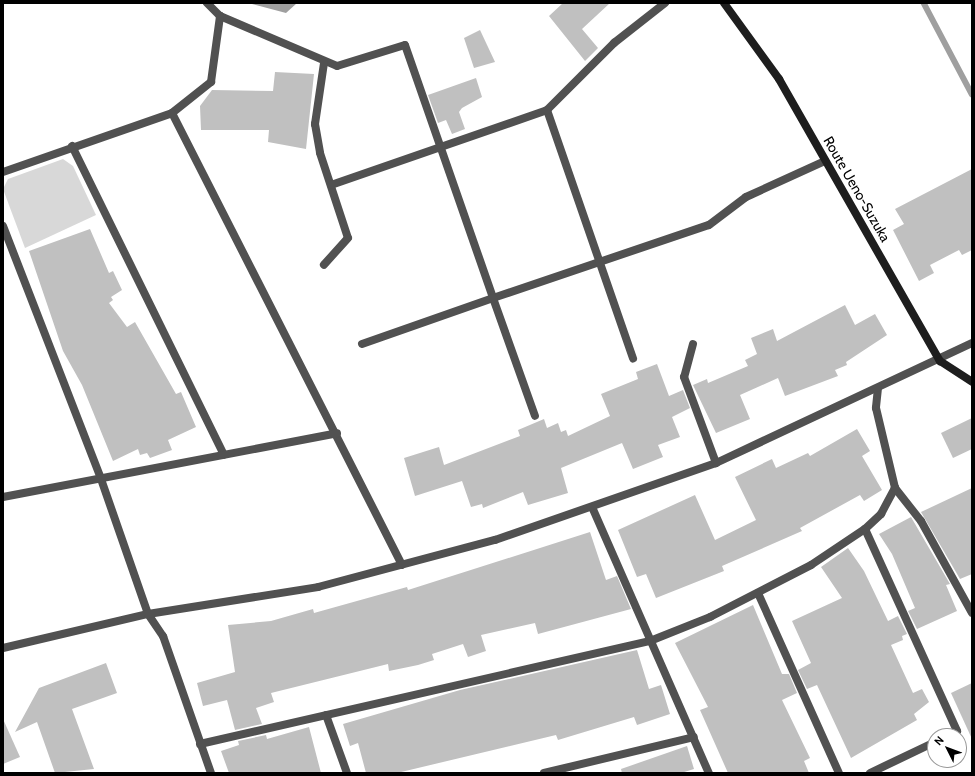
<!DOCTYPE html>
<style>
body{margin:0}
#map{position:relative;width:975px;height:776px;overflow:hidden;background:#fff;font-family:Cabin,sans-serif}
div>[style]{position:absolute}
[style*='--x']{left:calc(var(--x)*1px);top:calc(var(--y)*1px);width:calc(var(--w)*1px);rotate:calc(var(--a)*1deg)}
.green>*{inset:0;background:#d8d8d8}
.water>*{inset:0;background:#9f9f9f}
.stream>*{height:5.5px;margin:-2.75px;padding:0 2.75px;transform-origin:2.75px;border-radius:2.75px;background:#9f9f9f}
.building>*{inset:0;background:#c0c0c0}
.minor>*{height:8px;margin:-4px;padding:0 4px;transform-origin:4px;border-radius:4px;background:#515151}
.tertiary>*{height:8px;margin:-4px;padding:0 4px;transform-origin:4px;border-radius:4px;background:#515151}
.secondary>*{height:8px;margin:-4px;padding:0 4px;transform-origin:4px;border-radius:4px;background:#1e1e1e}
span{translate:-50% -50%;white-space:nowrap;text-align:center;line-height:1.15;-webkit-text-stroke:3px #fff;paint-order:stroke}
.street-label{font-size:14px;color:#000}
.frame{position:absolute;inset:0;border:4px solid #000;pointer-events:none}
.north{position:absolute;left:927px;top:728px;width:40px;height:40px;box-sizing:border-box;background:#fff;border:1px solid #999;border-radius:50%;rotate:312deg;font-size:11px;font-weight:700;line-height:16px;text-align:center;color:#000}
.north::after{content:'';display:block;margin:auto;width:14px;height:18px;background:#000;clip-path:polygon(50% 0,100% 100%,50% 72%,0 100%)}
</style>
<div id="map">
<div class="green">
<div style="clip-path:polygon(63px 159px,73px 166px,96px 215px,25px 248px,3px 189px,8px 179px)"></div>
</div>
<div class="water">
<div style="clip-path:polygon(248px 3px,297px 3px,286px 13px)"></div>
</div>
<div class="stream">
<div style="--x:924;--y:3;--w:103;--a:62.2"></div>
</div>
<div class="building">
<div style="clip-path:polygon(563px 3px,610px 3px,582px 29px,598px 48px,585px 61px,549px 16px)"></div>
<div style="clip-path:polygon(480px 30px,495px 62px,474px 68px,464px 38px)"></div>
<div style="clip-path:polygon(275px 72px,314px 74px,306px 149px,268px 142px,269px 130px,201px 130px,200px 106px,212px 90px,273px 91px)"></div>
<div style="clip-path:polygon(476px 78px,482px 97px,462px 108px,459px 112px,465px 129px,452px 134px,446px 120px,438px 123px,428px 95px)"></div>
<div style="clip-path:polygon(972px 169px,972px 250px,962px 255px,959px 250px,930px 265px,934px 273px,919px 281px,893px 230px,904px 224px,895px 209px)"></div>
<div style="clip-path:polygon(90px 229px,109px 273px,113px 271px,122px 290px,111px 297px,113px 300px,109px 303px,127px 327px,135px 322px,176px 394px,181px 392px,196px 427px,168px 440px,172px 450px,150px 458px,147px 453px,140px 455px,138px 449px,113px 461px,82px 385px,63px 351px,29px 251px)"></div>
<div style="clip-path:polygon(845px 305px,855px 325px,875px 314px,887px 335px,846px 362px,847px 365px,835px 370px,838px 376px,785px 396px,778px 378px,740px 395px,750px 419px,716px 433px,693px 385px,707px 379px,708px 383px,748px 366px,745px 360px,757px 354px,751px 338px,773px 329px,777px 341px)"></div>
<div style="clip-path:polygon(657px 364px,669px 396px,683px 390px,690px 408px,672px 417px,680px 437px,658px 445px,663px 457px,633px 469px,622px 443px,561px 468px,568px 493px,528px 505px,523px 492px,483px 508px,482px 504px,471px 507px,462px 481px,415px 496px,404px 458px,439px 447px,444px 465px,520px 436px,518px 430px,544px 419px,547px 428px,558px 423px,561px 432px,566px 430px,568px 436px,610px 416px,601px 394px,638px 379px,636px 372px)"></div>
<div style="clip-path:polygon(972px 418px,972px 449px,953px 458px,941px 433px)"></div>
<div style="clip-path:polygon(857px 429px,870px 451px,862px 456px,882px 490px,864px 501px,860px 495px,800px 528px,802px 531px,722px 566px,724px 571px,656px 598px,646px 574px,637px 577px,618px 530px,695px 495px,715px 540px,756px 520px,735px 477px,772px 459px,776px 468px,808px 453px,810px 456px)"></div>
<div style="clip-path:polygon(972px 488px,972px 574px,960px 579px,921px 512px)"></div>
<div style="clip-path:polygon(911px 517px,950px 584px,946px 585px,957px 611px,917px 629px,908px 611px,915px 608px,892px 554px,879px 534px)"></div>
<div style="clip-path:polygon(590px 532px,606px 580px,617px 576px,631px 609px,538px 634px,535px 623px,481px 635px,486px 651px,468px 657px,463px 644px,432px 654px,434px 660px,418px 665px,389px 671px,388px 664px,271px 693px,274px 702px,256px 708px,262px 724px,235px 730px,227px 700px,203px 706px,197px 683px,235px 672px,228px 625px,271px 621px,313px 609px,314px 613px,407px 587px,408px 590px)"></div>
<div style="clip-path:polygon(848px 548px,864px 571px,888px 621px,898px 616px,907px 634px,902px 636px,903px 640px,891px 645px,913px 693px,922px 689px,929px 702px,914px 714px,917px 720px,851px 758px,817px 685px,807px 689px,798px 670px,811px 663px,792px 621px,842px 598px,821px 567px)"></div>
<div style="clip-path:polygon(753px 605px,782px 674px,789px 674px,797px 693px,782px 700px,810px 758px,804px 761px,809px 773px,728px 773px,700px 710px,708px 707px,675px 643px)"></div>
<div style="clip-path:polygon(637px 650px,649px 689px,661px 685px,670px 714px,637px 725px,634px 717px,558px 740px,556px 735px,397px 773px,366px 773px,358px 743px,350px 746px,343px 724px,460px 690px)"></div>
<div style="clip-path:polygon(106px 663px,117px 693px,72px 709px,94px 769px,55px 773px,37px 722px,15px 732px,39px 688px)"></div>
<div style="clip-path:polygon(972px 683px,972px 739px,951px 693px)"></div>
<div style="clip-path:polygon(3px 719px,20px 757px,3px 764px)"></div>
<div style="clip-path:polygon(309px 727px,321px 773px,229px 773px,221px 751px,239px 745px,238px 741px,266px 735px,267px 739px)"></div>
<div style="clip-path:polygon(687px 746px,694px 769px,681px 773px,622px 773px,621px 769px)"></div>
</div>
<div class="minor">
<div style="--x:207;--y:3;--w:18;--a:45"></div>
<div style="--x:220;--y:16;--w:127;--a:23.1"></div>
<div style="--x:337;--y:66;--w:71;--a:-17.2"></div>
<div style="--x:405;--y:45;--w:268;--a:70.8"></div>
<div style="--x:493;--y:298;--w:228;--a:-18.7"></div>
<div style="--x:709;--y:225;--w:46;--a:-37.1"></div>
<div style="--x:746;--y:197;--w:87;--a:-24.5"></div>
<div style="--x:324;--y:63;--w:62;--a:98.4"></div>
<div style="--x:315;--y:124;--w:29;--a:80"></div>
<div style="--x:320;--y:153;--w:89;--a:71.8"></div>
<div style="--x:348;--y:238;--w:36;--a:132"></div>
<div style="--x:547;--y:110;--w:263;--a:70.9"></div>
<div style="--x:172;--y:113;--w:50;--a:-38.5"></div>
<div style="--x:211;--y:82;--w:67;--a:-82.2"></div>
<div style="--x:72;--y:146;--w:344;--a:63.8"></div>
<div style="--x:3;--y:172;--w:179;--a:-19.2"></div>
<div style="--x:172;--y:113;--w:507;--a:63.03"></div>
<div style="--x:331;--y:185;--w:229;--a:-19.1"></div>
<div style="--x:547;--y:110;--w:95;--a:-45"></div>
<div style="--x:614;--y:43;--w:65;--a:-38.1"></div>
<div style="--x:3;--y:226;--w:271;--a:68.8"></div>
<div style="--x:101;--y:479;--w:143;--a:70.8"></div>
<div style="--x:148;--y:614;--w:27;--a:56"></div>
<div style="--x:163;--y:636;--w:145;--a:70.7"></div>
<div style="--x:362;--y:344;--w:139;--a:-19.3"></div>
<div style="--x:493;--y:298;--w:125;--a:70.4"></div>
<div style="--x:693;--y:344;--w:34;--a:105"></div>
<div style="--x:684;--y:377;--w:92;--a:69.6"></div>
<div style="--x:3;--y:497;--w:340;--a:-10.8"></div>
<div style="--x:592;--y:507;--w:291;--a:66.3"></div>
<div style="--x:865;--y:529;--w:222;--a:65.5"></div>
<div style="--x:957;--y:731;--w:11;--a:153"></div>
<div style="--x:758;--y:593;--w:197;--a:65.8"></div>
<div style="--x:326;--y:715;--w:62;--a:70.1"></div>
<div style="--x:200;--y:744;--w:462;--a:-12.9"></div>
<div style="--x:650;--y:641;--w:65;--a:-21.8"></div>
<div style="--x:710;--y:617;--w:114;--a:-27.2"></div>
<div style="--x:811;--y:565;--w:65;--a:-33.7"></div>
<div style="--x:865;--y:529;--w:22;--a:-43"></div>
<div style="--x:881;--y:514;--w:30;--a:-62"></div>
<div style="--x:544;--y:773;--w:154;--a:-13.5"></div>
<div style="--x:870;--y:773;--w:72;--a:-25.5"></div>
</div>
<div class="tertiary">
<div style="--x:878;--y:388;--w:20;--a:96"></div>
<div style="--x:876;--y:408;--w:82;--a:76.6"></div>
<div style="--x:895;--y:488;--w:42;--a:51.8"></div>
<div style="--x:921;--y:521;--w:105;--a:61"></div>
<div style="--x:3;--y:648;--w:149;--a:-13.2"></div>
<div style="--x:148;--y:614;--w:172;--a:-9"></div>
<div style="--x:318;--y:587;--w:183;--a:-14.9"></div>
<div style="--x:495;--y:540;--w:234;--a:-19.2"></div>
<div style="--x:716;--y:463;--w:283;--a:-25.1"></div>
</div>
<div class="secondary">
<div style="--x:724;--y:3;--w:94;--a:54.1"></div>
<div style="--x:779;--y:79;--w:325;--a:60.3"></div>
<div style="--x:940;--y:361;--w:38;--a:33"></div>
</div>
<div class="street-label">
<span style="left:857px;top:189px;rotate:60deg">Route Ueno-Suzuka</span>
</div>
<div class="frame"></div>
<div class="north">N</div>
</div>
